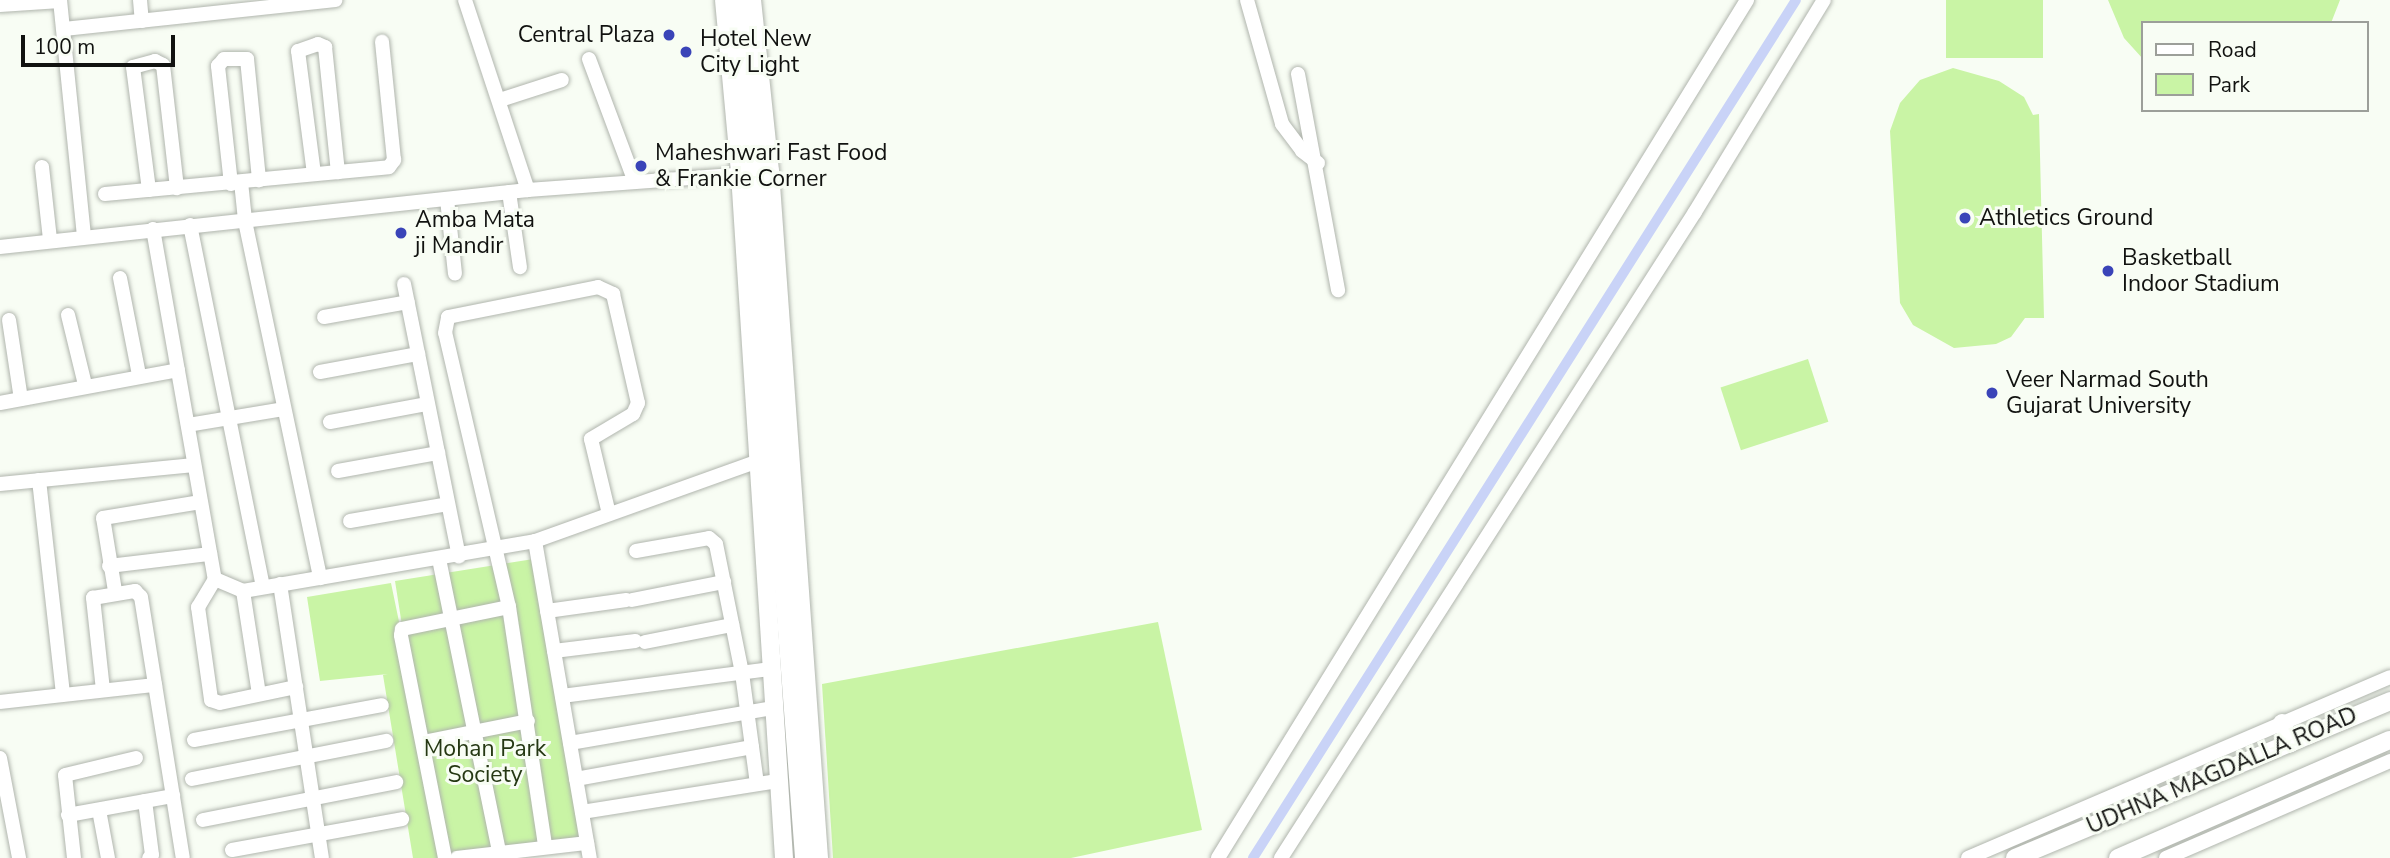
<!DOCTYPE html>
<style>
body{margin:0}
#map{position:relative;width:2390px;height:858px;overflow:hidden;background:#f8fdf4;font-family:"Nunito Sans",sans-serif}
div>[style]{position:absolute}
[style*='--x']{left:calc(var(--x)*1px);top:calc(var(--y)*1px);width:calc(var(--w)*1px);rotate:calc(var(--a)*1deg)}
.green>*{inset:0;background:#c9f4a5;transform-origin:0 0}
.canal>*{height:10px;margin:-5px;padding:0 5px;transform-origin:5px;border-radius:5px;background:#c9d3f7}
.roads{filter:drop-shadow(0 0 2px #b0b5ad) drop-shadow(0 0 2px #b0b5ad)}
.minor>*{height:14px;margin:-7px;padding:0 7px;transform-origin:7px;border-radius:7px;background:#fff}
.major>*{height:18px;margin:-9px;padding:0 9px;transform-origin:9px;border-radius:9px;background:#fff}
.dots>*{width:19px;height:19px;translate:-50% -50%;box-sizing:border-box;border:4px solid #f8fdf4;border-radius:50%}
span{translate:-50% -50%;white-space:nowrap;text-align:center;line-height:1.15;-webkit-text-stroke:6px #f8fdf4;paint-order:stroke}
.poi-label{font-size:23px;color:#111210}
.right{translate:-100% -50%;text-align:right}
.left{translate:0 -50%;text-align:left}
.park-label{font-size:23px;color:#253813}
.street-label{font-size:23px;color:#111210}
.legend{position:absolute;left:2141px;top:21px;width:228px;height:91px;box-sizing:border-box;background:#f8fdf4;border:2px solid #9c9f99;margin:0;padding:9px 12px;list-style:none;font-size:21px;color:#111210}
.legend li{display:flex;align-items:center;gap:14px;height:35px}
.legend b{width:35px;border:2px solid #9c9f99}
.scale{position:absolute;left:21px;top:35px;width:154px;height:32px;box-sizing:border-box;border:4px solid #111210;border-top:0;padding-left:9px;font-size:21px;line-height:24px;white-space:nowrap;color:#111210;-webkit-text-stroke:5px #f8fdf4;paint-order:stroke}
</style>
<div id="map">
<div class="green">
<div style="left:1946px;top:0;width:97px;height:58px"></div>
<div style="clip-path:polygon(2108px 0,2340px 0,2331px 23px,2143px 23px,2143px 59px,2124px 38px)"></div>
<div style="clip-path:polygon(1953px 68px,1999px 81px,2024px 97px,2033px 115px,2039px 114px,2044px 318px,2025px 318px,2011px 337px,1996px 344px,1954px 348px,1913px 325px,1900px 303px,1890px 131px,1900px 103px,1920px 80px)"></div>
<div style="left:1808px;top:359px;width:66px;height:92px;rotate:72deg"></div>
<div style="clip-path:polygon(540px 558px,587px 841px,480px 858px,413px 858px,383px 675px,388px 674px,320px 681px,307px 597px,391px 583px,409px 670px,395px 581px)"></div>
<div style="clip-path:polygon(1158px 622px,1202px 830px,1071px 858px,833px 858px,822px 684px)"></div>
</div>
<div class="canal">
<div style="--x:1253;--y:858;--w:1015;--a:-57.67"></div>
</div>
<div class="roads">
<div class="minor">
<div style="--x:60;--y:0;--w:237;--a:84.2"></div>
<div style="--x:140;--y:0;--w:21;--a:85"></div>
<div style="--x:465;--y:0;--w:200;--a:71.7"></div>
<div style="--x:1247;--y:0;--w:129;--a:74.2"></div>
<div style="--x:1282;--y:124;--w:34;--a:53"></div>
<div style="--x:1302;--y:151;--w:20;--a:37"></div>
<div style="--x:0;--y:5;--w:60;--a:-3.8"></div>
<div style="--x:64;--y:29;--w:273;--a:-6.1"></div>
<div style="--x:589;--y:59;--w:131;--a:69.5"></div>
<div style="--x:1298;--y:74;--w:220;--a:79.5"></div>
<div style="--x:500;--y:100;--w:65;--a:-17.9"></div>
<div style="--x:42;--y:167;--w:73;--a:83.7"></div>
<div style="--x:314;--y:174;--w:124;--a:-97.4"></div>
<div style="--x:298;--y:51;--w:21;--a:-19"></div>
<div style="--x:318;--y:44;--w:8;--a:23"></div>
<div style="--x:325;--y:47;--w:126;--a:84.1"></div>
<div style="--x:241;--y:182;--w:39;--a:84"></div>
<div style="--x:245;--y:221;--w:365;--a:78.1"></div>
<div style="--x:231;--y:184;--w:119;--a:-96.3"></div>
<div style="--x:218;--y:66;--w:9;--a:-49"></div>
<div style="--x:224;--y:59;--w:23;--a:0"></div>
<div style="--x:247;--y:59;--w:122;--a:84.3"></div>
<div style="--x:149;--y:190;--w:124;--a:-97.4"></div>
<div style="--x:133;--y:67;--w:23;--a:-15"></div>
<div style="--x:155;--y:61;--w:9;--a:27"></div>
<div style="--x:163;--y:65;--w:124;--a:83.5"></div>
<div style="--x:509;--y:192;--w:76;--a:81.7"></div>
<div style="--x:105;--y:194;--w:285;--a:-5.4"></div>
<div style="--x:389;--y:167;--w:9;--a:-54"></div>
<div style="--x:394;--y:160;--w:119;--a:-95.8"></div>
<div style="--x:447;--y:199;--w:75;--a:83.9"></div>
<div style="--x:190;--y:225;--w:369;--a:78.6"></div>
<div style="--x:153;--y:229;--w:355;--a:80"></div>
<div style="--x:215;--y:579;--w:30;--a:23"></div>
<div style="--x:243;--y:591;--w:296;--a:-9.7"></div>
<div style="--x:535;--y:541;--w:235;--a:-19.7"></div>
<div style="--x:0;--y:247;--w:531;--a:-6.16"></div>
<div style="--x:528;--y:190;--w:220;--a:-4.2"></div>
<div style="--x:120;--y:278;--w:99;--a:78.9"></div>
<div style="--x:404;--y:284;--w:278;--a:78.6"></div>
<div style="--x:68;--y:315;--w:72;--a:76.3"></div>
<div style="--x:324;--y:317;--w:85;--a:-10.1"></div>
<div style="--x:9;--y:320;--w:80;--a:81.4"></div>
<div style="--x:320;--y:372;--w:100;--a:-10.4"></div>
<div style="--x:0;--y:403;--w:181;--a:-10.5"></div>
<div style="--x:330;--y:422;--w:99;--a:-10.5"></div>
<div style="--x:188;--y:425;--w:97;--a:-9.5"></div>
<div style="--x:338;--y:471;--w:102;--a:-10.2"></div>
<div style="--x:39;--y:480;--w:216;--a:83.6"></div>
<div style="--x:0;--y:484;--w:195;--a:-5.6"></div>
<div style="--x:350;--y:521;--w:99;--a:-9.8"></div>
<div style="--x:535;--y:541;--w:322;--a:80.2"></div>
<div style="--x:636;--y:551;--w:74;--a:-10.1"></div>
<div style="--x:709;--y:538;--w:9;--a:41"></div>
<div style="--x:716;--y:544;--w:132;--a:78.6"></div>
<div style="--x:742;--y:673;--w:112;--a:82.3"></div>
<div style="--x:439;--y:559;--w:298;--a:78.4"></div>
<div style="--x:109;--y:566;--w:102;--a:-6.8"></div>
<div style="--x:215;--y:579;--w:33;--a:121"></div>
<div style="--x:198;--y:607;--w:94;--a:82"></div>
<div style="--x:211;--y:700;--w:9;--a:18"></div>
<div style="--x:220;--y:703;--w:78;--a:-11.9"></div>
<div style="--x:280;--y:584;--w:277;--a:81.3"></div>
<div style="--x:115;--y:591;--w:74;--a:-99.3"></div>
<div style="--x:103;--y:518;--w:99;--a:-9.3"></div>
<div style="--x:243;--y:591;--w:104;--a:81.2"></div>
<div style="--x:632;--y:600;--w:94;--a:-11.1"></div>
<div style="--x:547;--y:611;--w:80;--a:-7.9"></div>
<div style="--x:645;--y:642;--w:89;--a:-11.1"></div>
<div style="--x:554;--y:651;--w:82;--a:-7"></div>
<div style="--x:103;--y:690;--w:93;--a:-96.2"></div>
<div style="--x:93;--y:598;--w:43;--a:-9.5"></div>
<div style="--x:135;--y:591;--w:8;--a:45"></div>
<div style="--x:141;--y:597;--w:264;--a:80.9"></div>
<div style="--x:562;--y:696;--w:209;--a:-7.4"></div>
<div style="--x:0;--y:702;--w:156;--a:-6.3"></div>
<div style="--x:194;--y:740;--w:191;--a:-10.5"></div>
<div style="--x:423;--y:742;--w:107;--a:-11.3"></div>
<div style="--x:570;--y:743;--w:205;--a:-9.8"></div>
<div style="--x:0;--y:758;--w:102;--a:79.2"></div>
<div style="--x:192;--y:779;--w:198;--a:-11.1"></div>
<div style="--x:576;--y:779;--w:179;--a:-10.3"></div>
<div style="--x:145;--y:801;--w:54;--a:82.6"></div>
<div style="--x:152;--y:855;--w:4;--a:135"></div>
<div style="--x:99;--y:810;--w:49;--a:79.4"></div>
<div style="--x:582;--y:812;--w:198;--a:-9"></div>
<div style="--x:68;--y:815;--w:107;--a:-10.3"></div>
<div style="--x:203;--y:820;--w:197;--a:-11.1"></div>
<div style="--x:545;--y:845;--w:241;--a:-98.6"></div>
<div style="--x:509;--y:607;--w:281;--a:-103.1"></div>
<div style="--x:445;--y:333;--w:16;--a:-79"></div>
<div style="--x:448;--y:317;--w:153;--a:-11.3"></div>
<div style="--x:598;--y:287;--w:17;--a:25"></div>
<div style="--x:613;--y:294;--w:112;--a:77.1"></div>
<div style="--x:638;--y:403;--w:12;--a:114"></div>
<div style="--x:633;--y:414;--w:49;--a:149.2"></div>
<div style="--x:591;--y:439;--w:77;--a:76.5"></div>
<div style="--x:232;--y:850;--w:173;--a:-10.3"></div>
<div style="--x:74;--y:858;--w:83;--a:-96.2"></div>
<div style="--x:65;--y:775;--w:73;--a:-13.5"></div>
<div style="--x:445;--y:858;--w:227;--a:-101.2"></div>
<div style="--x:401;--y:635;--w:6;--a:-81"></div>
<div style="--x:402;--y:629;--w:109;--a:-11.6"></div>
<div style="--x:457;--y:858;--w:131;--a:-6.6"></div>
<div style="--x:1218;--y:858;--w:1008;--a:-58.34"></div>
<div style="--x:1281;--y:858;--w:767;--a:-57.35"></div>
<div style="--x:1695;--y:212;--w:248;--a:-58.7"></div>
<div style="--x:1968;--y:858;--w:459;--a:-23.2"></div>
<div style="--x:2166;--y:858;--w:244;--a:-23.4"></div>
</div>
<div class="major">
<div style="--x:724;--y:0;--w:175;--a:84.7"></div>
<div style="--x:740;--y:174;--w:685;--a:86.32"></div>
<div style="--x:740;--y:0;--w:860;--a:85.73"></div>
<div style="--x:752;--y:0;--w:172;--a:84"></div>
<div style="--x:770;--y:171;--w:689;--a:85.92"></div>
<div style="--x:2282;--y:723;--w:22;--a:68"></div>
<div style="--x:2015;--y:858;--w:407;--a:-22.7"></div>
<div style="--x:2118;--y:858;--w:296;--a:-23.5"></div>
</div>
</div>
<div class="dots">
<div style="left:669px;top:35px;background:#3a44b8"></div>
<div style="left:686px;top:52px;background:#3a44b8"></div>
<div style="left:641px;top:166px;background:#3a44b8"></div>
<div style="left:1965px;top:218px;background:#3a44b8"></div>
<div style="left:401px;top:233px;background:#3a44b8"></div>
<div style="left:2108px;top:271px;background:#3a44b8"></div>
<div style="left:1992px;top:393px;background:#3a44b8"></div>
</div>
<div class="poi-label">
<span class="right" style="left:655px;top:35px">Central Plaza</span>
<span class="left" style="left:700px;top:52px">Hotel New<br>City Light</span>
<span class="left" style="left:655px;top:166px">Maheshwari Fast Food<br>&amp; Frankie Corner</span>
<span class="left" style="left:1979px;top:218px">Athletics Ground</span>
<span class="left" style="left:415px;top:233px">Amba Mata<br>ji Mandir</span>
<span class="left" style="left:2122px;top:271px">Basketball<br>Indoor Stadium</span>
<span class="left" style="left:2006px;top:393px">Veer Narmad South<br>Gujarat University</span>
</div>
<div class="park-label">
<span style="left:485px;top:762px">Mohan Park<br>Society</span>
</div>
<div class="street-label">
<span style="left:2222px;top:771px;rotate:-23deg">UDHNA MAGDALLA ROAD</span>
</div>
<ul class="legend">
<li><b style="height:9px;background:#fff"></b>Road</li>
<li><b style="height:19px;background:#c9f4a5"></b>Park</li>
</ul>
<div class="scale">100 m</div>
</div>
